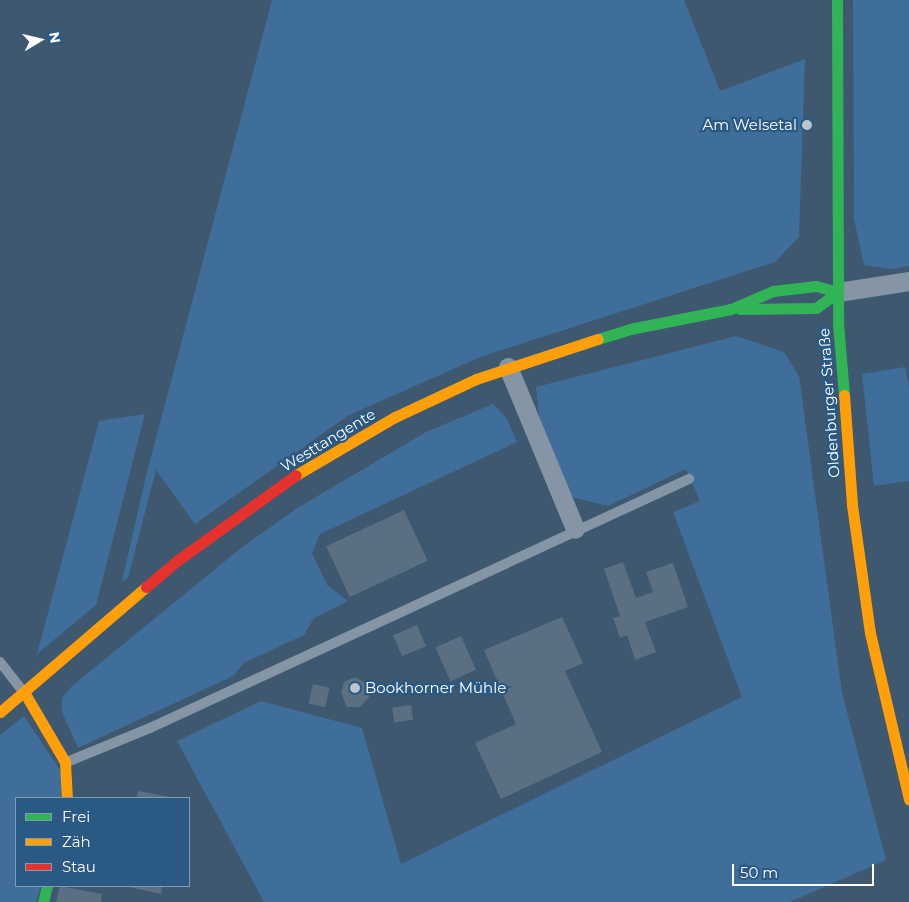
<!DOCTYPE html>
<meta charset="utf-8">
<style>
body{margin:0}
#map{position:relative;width:909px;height:902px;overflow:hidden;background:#3e5870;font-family:Montserrat,sans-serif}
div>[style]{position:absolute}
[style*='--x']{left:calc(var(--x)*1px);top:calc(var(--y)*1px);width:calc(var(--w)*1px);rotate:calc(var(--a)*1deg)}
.green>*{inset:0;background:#3f6e9a}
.building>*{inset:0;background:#5b6f82;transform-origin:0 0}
.lane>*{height:10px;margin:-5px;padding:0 5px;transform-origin:5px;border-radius:5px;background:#8595a6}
.street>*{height:19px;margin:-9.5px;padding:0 9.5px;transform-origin:9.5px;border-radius:9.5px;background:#8595a6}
.fast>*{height:11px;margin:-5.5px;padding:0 5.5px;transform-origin:5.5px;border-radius:5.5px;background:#30b455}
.slow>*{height:11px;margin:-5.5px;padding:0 5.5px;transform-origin:5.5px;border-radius:5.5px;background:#ff9f0a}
.jam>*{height:11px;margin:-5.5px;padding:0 5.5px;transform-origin:5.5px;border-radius:5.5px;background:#e5322d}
.dots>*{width:14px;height:14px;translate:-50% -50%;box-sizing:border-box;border:2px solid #2a5984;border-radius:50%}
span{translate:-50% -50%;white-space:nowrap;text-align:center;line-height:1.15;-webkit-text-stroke:4.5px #2a5984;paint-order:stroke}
.poi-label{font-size:15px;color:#fff}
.right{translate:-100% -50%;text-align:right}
.left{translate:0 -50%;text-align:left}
.street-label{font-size:15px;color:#fff}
.legend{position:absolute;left:15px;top:797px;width:175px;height:90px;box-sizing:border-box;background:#2a5984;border:1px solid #7f9bb5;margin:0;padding:6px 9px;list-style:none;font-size:15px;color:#fff}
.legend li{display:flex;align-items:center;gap:10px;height:25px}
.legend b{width:25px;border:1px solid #7f9bb5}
.north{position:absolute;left:15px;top:15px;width:50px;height:50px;-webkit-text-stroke:4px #2a5984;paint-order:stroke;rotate:81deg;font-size:14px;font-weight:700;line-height:20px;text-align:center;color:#fff}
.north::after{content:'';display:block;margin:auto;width:18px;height:22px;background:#fff;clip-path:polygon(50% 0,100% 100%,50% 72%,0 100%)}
.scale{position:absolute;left:732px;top:864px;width:142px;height:22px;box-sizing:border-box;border:2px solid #fff;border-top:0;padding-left:6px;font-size:15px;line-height:18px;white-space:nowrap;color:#fff;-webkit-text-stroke:4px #2a5984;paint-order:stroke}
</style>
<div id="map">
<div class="green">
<div style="clip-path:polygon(272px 0,684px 0,720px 91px,805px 59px,799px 237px,775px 262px,483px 356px,349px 415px,195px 524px,156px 470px,128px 578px,122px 581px,147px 472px)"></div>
<div style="clip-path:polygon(853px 0,909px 0,909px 266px,892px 269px,864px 265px,854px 219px)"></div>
<div style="clip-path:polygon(736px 336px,784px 352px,799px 376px,842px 693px,886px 860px,790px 902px,264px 902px,177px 741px,261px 701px,362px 728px,401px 864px,742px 697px,673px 512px,700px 501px,686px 469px,608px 506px,572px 497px,540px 425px,536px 387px)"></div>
<div style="clip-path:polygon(905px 367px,909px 387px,909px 481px,874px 486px,862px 374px)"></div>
<div style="clip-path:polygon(493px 404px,507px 419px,517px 442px,320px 534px,312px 553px,327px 585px,348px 601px,314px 618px,304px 635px,244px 663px,233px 676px,78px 748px,62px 712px,62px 698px,72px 686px,241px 548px,299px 507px,426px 432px)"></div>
<div style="clip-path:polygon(145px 414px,96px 605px,37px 654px,99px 421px)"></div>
<div style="clip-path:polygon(24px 716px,62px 773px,61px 798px,16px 798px,16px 886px,41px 886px,36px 902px,0 902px,0 735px)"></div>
</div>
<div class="building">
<div style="left:404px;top:510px;width:56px;height:86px;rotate:65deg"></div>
<div style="clip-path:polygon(623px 562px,636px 598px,653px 592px,646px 572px,673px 563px,688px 607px,645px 622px,656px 652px,635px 660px,627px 635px,620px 638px,613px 618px,620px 616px,604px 569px)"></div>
<div style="clip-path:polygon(562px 617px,583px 663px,565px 671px,602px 752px,501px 799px,475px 743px,516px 724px,484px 650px)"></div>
<div style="left:417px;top:625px;width:23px;height:26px;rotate:67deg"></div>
<div style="left:461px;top:636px;width:37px;height:28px;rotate:66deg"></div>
<div style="clip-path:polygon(355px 677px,367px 684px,369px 697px,360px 707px,347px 707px,341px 693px,344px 682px)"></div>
<div style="left:313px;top:684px;width:17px;height:20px;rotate:13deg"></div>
<div style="left:411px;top:705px;width:15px;height:19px;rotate:82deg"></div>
<div style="clip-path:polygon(138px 791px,170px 797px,170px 798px,137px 798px)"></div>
<div style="clip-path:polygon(60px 886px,102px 894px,101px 902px,56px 902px)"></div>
<div style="clip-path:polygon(124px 886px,162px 886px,161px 894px)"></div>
</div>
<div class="lane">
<div style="--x:0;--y:662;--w:37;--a:52"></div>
<div style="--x:67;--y:762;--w:90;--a:-22.3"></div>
<div style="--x:150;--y:728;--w:594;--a:-24.8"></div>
</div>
<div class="street">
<div style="--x:838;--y:292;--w:72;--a:-8.8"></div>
<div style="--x:508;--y:367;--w:175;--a:67.5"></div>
</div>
<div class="fast">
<div style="--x:837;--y:0;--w:323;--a:89.8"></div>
<div style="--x:838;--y:323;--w:72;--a:85.2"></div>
<div style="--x:740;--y:309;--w:76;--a:-0.8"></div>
<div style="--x:816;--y:308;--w:27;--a:-36"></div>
<div style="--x:598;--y:339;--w:34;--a:-17"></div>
<div style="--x:630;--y:329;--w:103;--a:-11.2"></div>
<div style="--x:731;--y:309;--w:46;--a:-23.2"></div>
<div style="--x:773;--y:291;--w:43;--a:-6.6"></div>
<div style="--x:816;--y:286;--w:23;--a:15"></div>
<div style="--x:43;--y:902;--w:16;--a:-76"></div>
</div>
<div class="slow">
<div style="--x:844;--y:395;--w:110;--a:85.8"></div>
<div style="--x:852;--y:505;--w:129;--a:82"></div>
<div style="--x:870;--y:633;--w:171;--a:76.8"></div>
<div style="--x:296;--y:475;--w:115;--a:-30.4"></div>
<div style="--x:395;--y:417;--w:89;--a:-25.1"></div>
<div style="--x:476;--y:379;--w:128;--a:-18.2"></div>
<div style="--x:24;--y:692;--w:81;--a:59.6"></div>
<div style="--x:65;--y:762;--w:36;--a:87"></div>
<div style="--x:0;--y:712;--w:192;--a:-40.6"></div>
</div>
<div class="jam">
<div style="--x:146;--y:587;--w:42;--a:-40.2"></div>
<div style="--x:178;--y:560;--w:145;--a:-35.8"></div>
</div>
<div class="dots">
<div style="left:807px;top:125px;background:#bbc5cd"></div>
<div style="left:355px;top:688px;background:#bbc5cd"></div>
</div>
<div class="poi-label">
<span class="right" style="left:797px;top:125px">Am Welsetal</span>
<span class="left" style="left:365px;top:688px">Bookhorner Mühle</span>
</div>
<div class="street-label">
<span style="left:829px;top:403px;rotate:-94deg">Oldenburger Straße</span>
<span style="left:328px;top:440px;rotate:-31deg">Westtangente</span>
</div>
<ul class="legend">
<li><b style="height:6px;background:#30b455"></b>Frei</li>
<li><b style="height:6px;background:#ff9f0a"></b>Zäh</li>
<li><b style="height:6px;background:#e5322d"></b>Stau</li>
</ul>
<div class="north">N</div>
<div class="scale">50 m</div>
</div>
